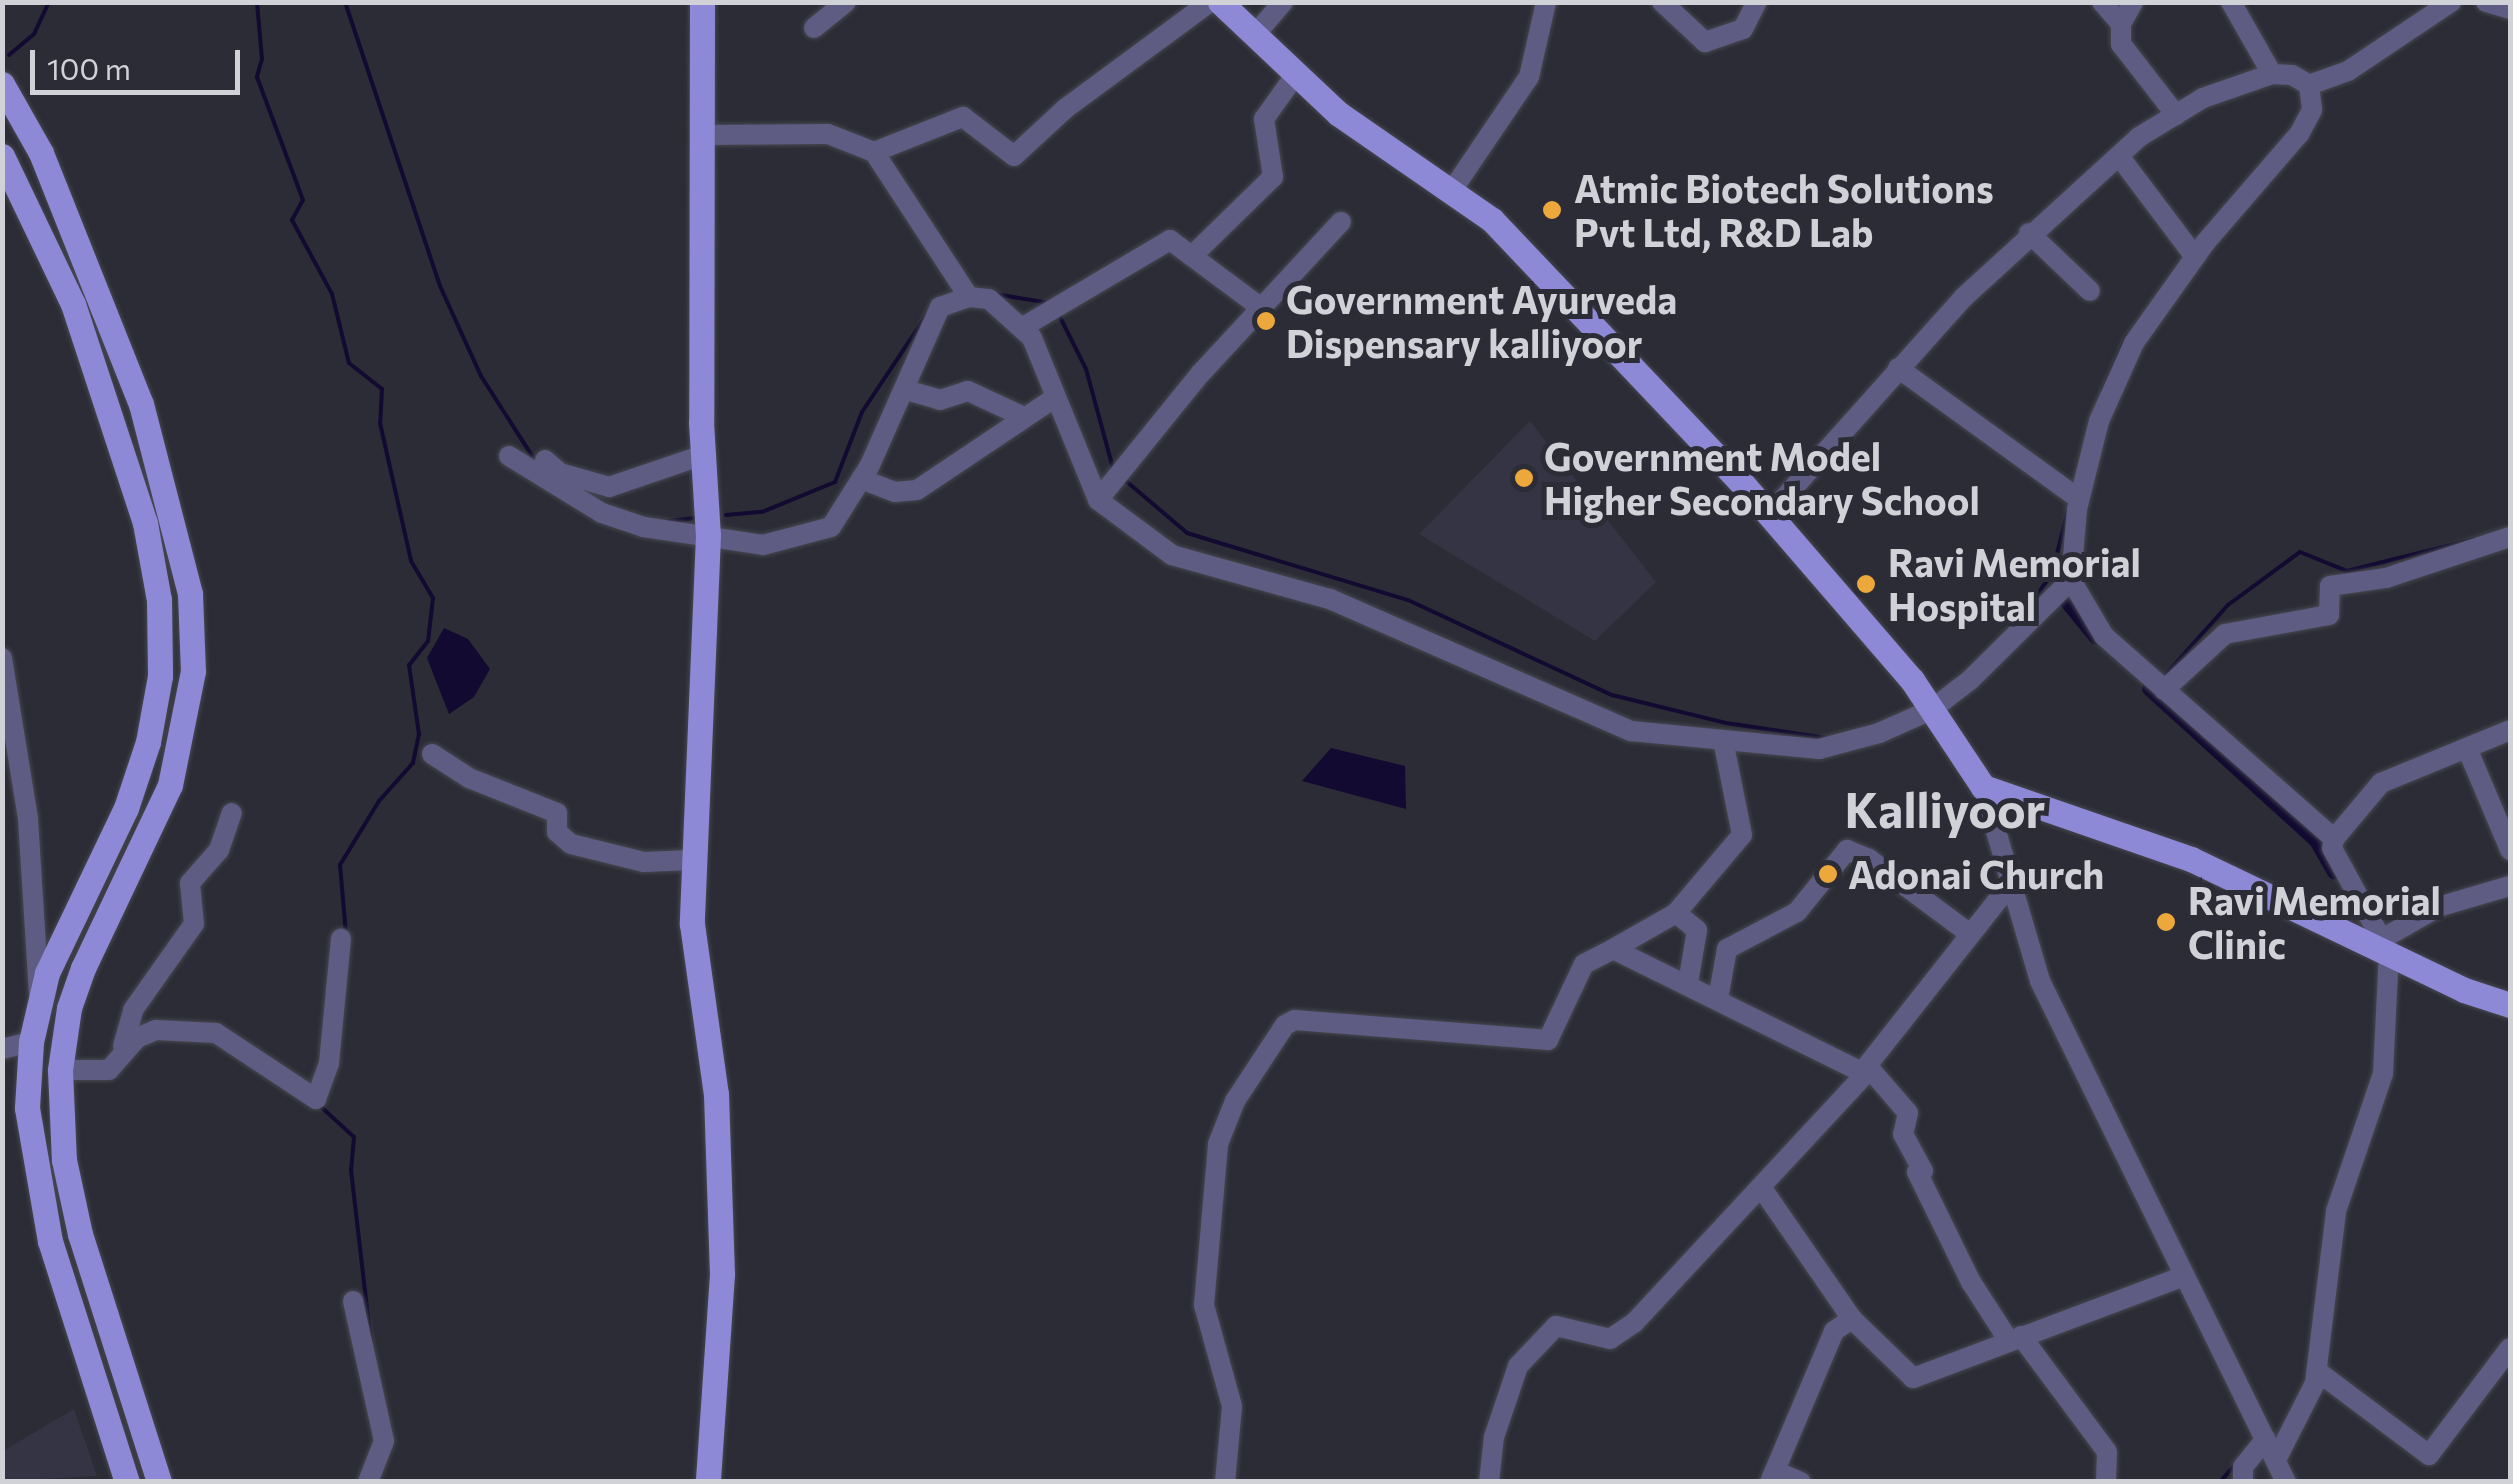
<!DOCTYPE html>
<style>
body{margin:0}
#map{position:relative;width:2513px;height:1484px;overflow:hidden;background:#2c2c36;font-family:Commissioner,sans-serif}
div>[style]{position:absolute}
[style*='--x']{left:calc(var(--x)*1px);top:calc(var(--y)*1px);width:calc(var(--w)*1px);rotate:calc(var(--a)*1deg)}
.built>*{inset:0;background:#353444}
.water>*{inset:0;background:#120a31}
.stream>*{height:4px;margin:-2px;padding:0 2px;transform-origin:2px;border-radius:2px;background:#120a31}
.canal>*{height:15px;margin:-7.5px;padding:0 7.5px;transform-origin:7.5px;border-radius:7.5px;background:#120a31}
.roads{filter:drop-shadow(0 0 2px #464750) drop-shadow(0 0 2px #464750)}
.minor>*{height:20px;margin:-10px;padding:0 10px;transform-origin:10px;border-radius:10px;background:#5e5c82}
.major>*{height:25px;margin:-12.5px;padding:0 12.5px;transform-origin:12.5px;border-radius:12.5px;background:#8e89d6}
.dots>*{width:28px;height:28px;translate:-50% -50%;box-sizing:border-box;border:5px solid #2c2c36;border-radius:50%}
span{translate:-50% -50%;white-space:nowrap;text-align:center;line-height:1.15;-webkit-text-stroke:10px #2c2c36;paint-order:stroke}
.poi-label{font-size:38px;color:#d1d2d8;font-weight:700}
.left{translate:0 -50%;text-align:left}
.district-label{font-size:48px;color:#d1d2d8;font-weight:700}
.frame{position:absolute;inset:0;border:5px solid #d1d2d8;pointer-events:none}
.scale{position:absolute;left:30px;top:50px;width:210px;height:45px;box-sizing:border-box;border:5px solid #d1d2d8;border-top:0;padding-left:12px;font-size:30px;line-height:35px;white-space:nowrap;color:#d1d2d8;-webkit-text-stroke:8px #2c2c36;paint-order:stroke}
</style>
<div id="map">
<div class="built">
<div style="clip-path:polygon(1530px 421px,1656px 582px,1595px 641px,1419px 534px)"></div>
<div style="clip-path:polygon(74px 1409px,97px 1476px,3px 1481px,3px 1451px)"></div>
</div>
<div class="water">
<div style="clip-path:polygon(444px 628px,468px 639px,490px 669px,474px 697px,449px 714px,427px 658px)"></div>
<div style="clip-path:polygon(1331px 748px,1405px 766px,1406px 809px,1302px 781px)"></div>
</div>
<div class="stream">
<div style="--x:257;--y:2;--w:57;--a:85"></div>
<div style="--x:262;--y:59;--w:19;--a:106"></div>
<div style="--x:257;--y:77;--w:131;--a:69.5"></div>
<div style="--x:303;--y:200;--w:23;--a:119"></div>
<div style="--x:292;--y:220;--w:84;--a:61.6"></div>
<div style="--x:332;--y:294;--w:71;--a:76.2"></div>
<div style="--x:349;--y:363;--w:42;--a:38.2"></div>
<div style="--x:382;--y:389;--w:34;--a:93"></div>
<div style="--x:380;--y:423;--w:141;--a:77.3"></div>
<div style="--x:411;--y:561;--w:43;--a:59.3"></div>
<div style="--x:433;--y:598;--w:43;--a:96.6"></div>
<div style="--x:428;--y:641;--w:31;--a:128"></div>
<div style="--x:409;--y:665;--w:70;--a:81.8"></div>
<div style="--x:419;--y:734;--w:30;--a:102"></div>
<div style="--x:413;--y:763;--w:51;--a:131.8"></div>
<div style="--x:379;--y:801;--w:75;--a:121.4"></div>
<div style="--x:340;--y:865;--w:69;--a:85"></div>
<div style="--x:345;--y:2;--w:299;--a:71.5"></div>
<div style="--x:440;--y:286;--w:99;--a:65.5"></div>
<div style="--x:481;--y:376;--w:102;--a:57.4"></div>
<div style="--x:9;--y:55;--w:33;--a:-40"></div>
<div style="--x:34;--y:34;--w:35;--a:-65"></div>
<div style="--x:995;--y:294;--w:55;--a:9.5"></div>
<div style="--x:1058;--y:313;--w:63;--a:63.4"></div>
<div style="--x:1086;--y:369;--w:107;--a:74.8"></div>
<div style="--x:2103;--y:390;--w:59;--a:-66"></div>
<div style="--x:1126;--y:481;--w:80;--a:40.4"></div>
<div style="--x:1187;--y:533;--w:231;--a:16.9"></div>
<div style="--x:1408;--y:600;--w:225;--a:25"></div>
<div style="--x:1612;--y:695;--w:117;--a:13.8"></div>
<div style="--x:1726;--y:723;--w:102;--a:8.4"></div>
<div style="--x:726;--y:515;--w:36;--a:-5"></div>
<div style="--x:762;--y:512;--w:79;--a:-22.3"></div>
<div style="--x:835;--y:482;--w:75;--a:-68.9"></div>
<div style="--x:862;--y:412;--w:115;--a:-56.3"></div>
<div style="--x:668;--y:521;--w:31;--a:-6"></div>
<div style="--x:2023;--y:614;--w:49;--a:-54.1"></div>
<div style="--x:2052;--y:574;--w:66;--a:-76"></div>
<div style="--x:2166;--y:674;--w:93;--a:-48.1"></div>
<div style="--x:2228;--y:605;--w:89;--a:-36.4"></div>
<div style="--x:2300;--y:552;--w:51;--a:22"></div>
<div style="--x:2347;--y:571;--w:131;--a:-14.1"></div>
<div style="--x:319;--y:1105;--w:47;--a:42.4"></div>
<div style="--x:354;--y:1137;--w:33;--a:95"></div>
<div style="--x:351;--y:1170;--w:173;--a:83.4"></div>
<div style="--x:2220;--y:1482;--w:21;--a:-49"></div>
</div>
<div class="canal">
<div style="--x:2064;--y:598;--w:50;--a:50.6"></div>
<div style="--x:2149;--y:688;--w:226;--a:42.3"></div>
<div style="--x:2316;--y:840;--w:36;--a:60"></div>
</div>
<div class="roads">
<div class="minor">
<div style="--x:1662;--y:2;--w:59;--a:42.9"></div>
<div style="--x:1705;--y:42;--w:40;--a:-18.9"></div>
<div style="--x:1743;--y:29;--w:30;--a:-63"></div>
<div style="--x:2102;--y:2;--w:29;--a:49"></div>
<div style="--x:2121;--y:24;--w:20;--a:90"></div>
<div style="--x:2121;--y:44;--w:90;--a:52.2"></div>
<div style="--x:2231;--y:2;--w:83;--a:60.3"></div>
<div style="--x:2486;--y:2;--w:25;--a:16"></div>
<div style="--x:2121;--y:24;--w:25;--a:-61"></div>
<div style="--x:814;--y:28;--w:41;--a:-39.1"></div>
<div style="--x:1254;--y:36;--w:45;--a:-49.5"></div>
<div style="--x:2309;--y:85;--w:41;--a:-19.7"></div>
<div style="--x:2348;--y:71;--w:124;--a:-33.8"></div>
<div style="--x:704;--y:135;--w:124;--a:-0.5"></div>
<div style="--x:828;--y:134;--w:49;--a:21.4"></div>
<div style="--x:874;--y:152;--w:96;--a:-21.5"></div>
<div style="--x:963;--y:117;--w:64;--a:37.4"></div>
<div style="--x:1014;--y:156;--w:71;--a:-42.7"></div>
<div style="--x:1066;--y:108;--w:179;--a:-36.4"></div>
<div style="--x:874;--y:152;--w:173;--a:56.8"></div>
<div style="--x:2119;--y:156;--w:126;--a:53"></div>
<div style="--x:1451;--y:192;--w:139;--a:-55.9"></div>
<div style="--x:1529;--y:77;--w:77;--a:-77.2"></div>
<div style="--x:2029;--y:233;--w:84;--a:43.6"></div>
<div style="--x:1193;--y:255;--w:112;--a:-44.3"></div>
<div style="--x:1273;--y:177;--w:59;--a:-98.8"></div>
<div style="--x:1264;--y:119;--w:55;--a:-54.6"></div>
<div style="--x:1023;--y:327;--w:171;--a:-30.6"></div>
<div style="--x:1170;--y:240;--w:111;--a:36.6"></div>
<div style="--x:1898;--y:368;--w:223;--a:35.9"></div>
<div style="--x:906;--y:390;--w:35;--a:16"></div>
<div style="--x:940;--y:400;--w:29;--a:-18"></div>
<div style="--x:968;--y:391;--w:62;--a:24.9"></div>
<div style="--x:509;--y:456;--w:109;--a:31.5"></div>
<div style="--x:602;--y:513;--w:44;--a:18.4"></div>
<div style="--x:644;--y:527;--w:120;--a:8.6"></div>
<div style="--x:763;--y:545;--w:70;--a:-14.8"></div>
<div style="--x:831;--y:527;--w:73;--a:-57.8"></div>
<div style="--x:870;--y:465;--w:173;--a:-66.1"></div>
<div style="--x:940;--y:307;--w:31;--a:-19"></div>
<div style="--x:969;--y:297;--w:20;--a:6"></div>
<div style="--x:989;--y:299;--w:58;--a:42.2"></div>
<div style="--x:1032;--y:338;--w:175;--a:67.8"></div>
<div style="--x:1098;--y:500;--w:92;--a:36.6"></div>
<div style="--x:1172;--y:555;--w:164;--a:15.6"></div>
<div style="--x:1330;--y:599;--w:329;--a:23.7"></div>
<div style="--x:1631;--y:731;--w:189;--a:5.5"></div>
<div style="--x:1819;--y:749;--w:62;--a:-14.9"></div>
<div style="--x:1879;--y:733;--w:57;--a:-23.9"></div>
<div style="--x:1931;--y:710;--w:49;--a:-37.6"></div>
<div style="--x:1970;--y:680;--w:142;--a:-44.7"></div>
<div style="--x:545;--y:460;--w:20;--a:41"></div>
<div style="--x:560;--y:473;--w:51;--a:15.9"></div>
<div style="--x:609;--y:487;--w:99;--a:-18.8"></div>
<div style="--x:861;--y:479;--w:36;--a:21"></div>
<div style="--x:895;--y:492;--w:22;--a:-5"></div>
<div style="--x:917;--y:490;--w:164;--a:-33.8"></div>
<div style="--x:1098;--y:500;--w:164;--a:-51"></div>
<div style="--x:1201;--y:373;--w:206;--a:-47.2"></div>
<div style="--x:1769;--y:515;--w:292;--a:-48.2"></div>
<div style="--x:1964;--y:297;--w:237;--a:-42.4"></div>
<div style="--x:2139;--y:137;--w:75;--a:-31.4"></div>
<div style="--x:2203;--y:98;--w:73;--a:-19.2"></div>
<div style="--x:2272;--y:74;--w:20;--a:3"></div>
<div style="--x:2292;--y:75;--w:20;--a:30"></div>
<div style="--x:2309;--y:85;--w:25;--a:83"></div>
<div style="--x:2312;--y:110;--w:27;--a:118"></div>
<div style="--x:2299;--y:134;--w:144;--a:130.8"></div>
<div style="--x:2205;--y:243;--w:123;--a:125.4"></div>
<div style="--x:2134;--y:343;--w:85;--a:114.2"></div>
<div style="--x:2099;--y:421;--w:91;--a:104"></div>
<div style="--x:2077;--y:509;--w:71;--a:94.8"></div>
<div style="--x:2071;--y:580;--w:65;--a:59.5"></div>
<div style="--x:2104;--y:636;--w:307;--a:41.4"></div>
<div style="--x:2;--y:658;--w:163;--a:80.8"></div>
<div style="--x:28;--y:819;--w:175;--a:86.4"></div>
<div style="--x:2164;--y:690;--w:83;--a:-42.6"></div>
<div style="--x:2225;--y:634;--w:106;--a:-10.4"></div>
<div style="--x:2329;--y:615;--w:29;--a:-88"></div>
<div style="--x:2330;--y:586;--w:57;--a:-8.1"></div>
<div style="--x:2386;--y:578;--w:131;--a:-18.3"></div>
<div style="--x:2467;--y:748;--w:111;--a:67.1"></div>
<div style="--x:432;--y:754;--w:44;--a:33"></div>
<div style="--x:469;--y:778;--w:95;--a:21.7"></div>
<div style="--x:557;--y:813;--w:19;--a:90"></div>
<div style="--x:557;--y:832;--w:18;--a:41"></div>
<div style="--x:571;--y:844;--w:75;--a:13.9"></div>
<div style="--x:644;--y:862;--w:47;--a:-2.4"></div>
<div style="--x:1983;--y:787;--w:202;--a:73.6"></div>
<div style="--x:2040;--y:981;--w:558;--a:63.85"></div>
<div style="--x:1676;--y:913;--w:27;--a:39"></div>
<div style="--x:1697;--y:930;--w:54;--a:99.6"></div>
<div style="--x:2382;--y:939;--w:64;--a:-29.7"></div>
<div style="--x:2438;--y:907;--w:75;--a:-16.3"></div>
<div style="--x:1613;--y:949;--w:73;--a:-29.7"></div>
<div style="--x:1676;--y:913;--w:102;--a:-49.8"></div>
<div style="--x:1742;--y:835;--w:97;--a:-101.3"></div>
<div style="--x:1718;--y:999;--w:51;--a:-79.8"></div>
<div style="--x:1727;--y:949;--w:79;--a:-27.9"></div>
<div style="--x:1797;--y:912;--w:80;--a:-51.1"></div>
<div style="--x:1847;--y:850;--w:24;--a:22"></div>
<div style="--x:1869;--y:859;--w:126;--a:36.6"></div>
<div style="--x:123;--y:1046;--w:37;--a:-74"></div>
<div style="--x:133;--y:1010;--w:105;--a:-54.7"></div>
<div style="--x:194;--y:924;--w:41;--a:-95.6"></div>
<div style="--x:190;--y:883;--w:44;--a:-48.7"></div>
<div style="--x:219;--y:850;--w:39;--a:-71"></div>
<div style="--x:2;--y:1049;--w:30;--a:-14"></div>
<div style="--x:60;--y:1070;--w:49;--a:0"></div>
<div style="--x:109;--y:1070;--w:43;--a:-48.8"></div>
<div style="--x:137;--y:1038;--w:21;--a:-23"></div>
<div style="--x:156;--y:1030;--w:60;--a:2.9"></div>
<div style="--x:216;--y:1033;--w:120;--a:33.4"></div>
<div style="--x:316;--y:1099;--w:38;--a:-70"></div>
<div style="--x:329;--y:1063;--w:125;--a:-84.5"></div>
<div style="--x:1761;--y:1187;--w:160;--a:55.4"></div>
<div style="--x:353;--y:1301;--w:143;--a:77.5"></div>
<div style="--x:384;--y:1441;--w:44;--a:111.3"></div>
<div style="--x:2021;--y:1336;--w:144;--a:53.4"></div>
<div style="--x:2107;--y:1452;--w:30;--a:92"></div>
<div style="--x:2317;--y:1371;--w:140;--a:36.9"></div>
<div style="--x:2429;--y:1455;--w:134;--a:-52.9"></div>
<div style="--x:2276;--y:1460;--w:86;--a:-63.1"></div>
<div style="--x:2315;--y:1383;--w:173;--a:-83"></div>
<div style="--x:2336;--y:1211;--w:145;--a:-71.1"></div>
<div style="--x:2383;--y:1074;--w:121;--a:-87.2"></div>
<div style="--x:2389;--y:953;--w:119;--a:-118.5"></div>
<div style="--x:2332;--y:848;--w:9;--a:-77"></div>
<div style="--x:2334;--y:839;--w:73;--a:-50"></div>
<div style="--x:2381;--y:783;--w:139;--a:-22.3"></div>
<div style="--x:1775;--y:1471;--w:28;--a:23"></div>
<div style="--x:1225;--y:1482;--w:76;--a:-84.7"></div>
<div style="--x:1232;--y:1406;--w:105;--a:-105.5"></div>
<div style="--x:1204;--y:1305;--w:162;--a:-85"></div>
<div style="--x:1218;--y:1144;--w:46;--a:-68.4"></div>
<div style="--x:1235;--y:1101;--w:91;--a:-56.7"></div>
<div style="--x:1285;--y:1025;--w:11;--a:-27"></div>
<div style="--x:1295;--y:1020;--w:254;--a:4.5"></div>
<div style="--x:1548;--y:1040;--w:84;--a:-64.7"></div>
<div style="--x:1584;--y:964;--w:33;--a:-27"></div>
<div style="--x:1613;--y:949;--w:278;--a:26.3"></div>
<div style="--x:1862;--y:1072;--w:241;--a:-51.7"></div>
<div style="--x:1489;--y:1482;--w:45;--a:-83.7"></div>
<div style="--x:1494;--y:1437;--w:75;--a:-71.3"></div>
<div style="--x:1518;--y:1366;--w:55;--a:-46.5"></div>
<div style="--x:1556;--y:1326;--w:56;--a:13.5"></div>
<div style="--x:1610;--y:1339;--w:29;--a:-34"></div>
<div style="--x:1634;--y:1323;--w:347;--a:-47.1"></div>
<div style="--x:1870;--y:1069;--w:58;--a:49.2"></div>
<div style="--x:1908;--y:1113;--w:22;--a:103"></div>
<div style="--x:1903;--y:1134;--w:42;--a:61.6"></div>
<div style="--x:1923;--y:1171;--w:6;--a:171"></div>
<div style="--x:1917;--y:1172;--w:123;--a:63.9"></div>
<div style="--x:1971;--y:1282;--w:70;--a:57.2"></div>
<div style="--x:1770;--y:1482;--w:164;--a:-67"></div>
<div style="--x:1834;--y:1331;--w:22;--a:-34"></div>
<div style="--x:1852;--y:1319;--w:85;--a:44"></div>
<div style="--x:1913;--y:1378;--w:290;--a:-20.6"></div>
<div style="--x:2243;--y:1482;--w:15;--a:-90"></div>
<div style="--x:2243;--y:1467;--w:36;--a:-51"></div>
</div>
<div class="major">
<div style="--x:702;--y:2;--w:420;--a:90.1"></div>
<div style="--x:701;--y:422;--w:113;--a:86.5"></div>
<div style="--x:708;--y:535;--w:389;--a:92.4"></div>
<div style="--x:692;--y:924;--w:172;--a:82"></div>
<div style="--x:716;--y:1094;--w:180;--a:88.1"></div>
<div style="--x:722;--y:1274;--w:208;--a:93.9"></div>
<div style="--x:1220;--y:2;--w:163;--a:43.3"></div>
<div style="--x:1339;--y:114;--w:186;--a:34.7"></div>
<div style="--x:1492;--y:220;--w:361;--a:46.5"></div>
<div style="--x:1741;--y:482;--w:262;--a:49.2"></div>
<div style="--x:1912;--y:680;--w:128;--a:56.4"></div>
<div style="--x:1983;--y:787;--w:220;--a:19.1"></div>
<div style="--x:2191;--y:859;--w:303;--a:25.6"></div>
<div style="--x:2464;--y:990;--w:48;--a:18.1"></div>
<div style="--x:2;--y:84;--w:79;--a:60.5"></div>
<div style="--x:41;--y:153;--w:270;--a:68.3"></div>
<div style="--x:141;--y:404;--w:196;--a:75.5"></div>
<div style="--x:190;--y:594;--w:77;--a:87.8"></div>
<div style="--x:193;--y:671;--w:116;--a:101.4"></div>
<div style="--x:170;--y:785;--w:203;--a:115.4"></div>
<div style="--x:83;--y:968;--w:42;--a:109.3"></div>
<div style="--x:69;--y:1008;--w:63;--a:98.3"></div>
<div style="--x:60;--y:1070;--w:90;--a:87.5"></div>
<div style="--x:64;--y:1160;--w:76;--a:77.8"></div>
<div style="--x:80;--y:1234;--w:260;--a:72.3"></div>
<div style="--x:2;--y:156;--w:164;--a:64.4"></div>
<div style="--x:73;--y:304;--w:231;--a:71.8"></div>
<div style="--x:145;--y:523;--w:78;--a:79.7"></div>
<div style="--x:159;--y:600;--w:76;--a:89.2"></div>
<div style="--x:160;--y:676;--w:67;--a:100.3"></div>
<div style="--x:148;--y:742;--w:70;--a:108.4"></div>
<div style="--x:126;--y:808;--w:183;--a:115.6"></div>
<div style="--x:47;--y:973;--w:71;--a:103.1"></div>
<div style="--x:31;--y:1042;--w:66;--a:93.5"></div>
<div style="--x:27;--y:1108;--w:135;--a:80.2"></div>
<div style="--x:50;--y:1241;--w:253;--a:72.3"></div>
</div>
</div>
<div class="dots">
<div style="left:1552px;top:210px;background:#eda83b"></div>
<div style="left:1266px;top:321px;background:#eda83b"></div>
<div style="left:1524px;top:478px;background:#eda83b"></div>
<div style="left:1866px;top:584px;background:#eda83b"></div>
<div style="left:1828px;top:874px;background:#eda83b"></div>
<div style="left:2166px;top:922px;background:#eda83b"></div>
</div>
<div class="poi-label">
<span class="left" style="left:1574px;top:210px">Atmic Biotech Solutions<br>Pvt Ltd, R&amp;D Lab</span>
<span class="left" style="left:1286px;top:321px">Government Ayurveda<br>Dispensary kalliyoor</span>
<span class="left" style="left:1544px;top:478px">Government Model<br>Higher Secondary School</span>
<span class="left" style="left:1888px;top:584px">Ravi Memorial<br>Hospital</span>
<span class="left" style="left:1848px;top:874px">Adonai Church</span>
<span class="left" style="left:2188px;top:922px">Ravi Memorial<br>Clinic</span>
</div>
<div class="district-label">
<span style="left:1945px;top:809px">Kalliyoor</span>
</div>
<div class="frame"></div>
<div class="scale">100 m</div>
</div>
